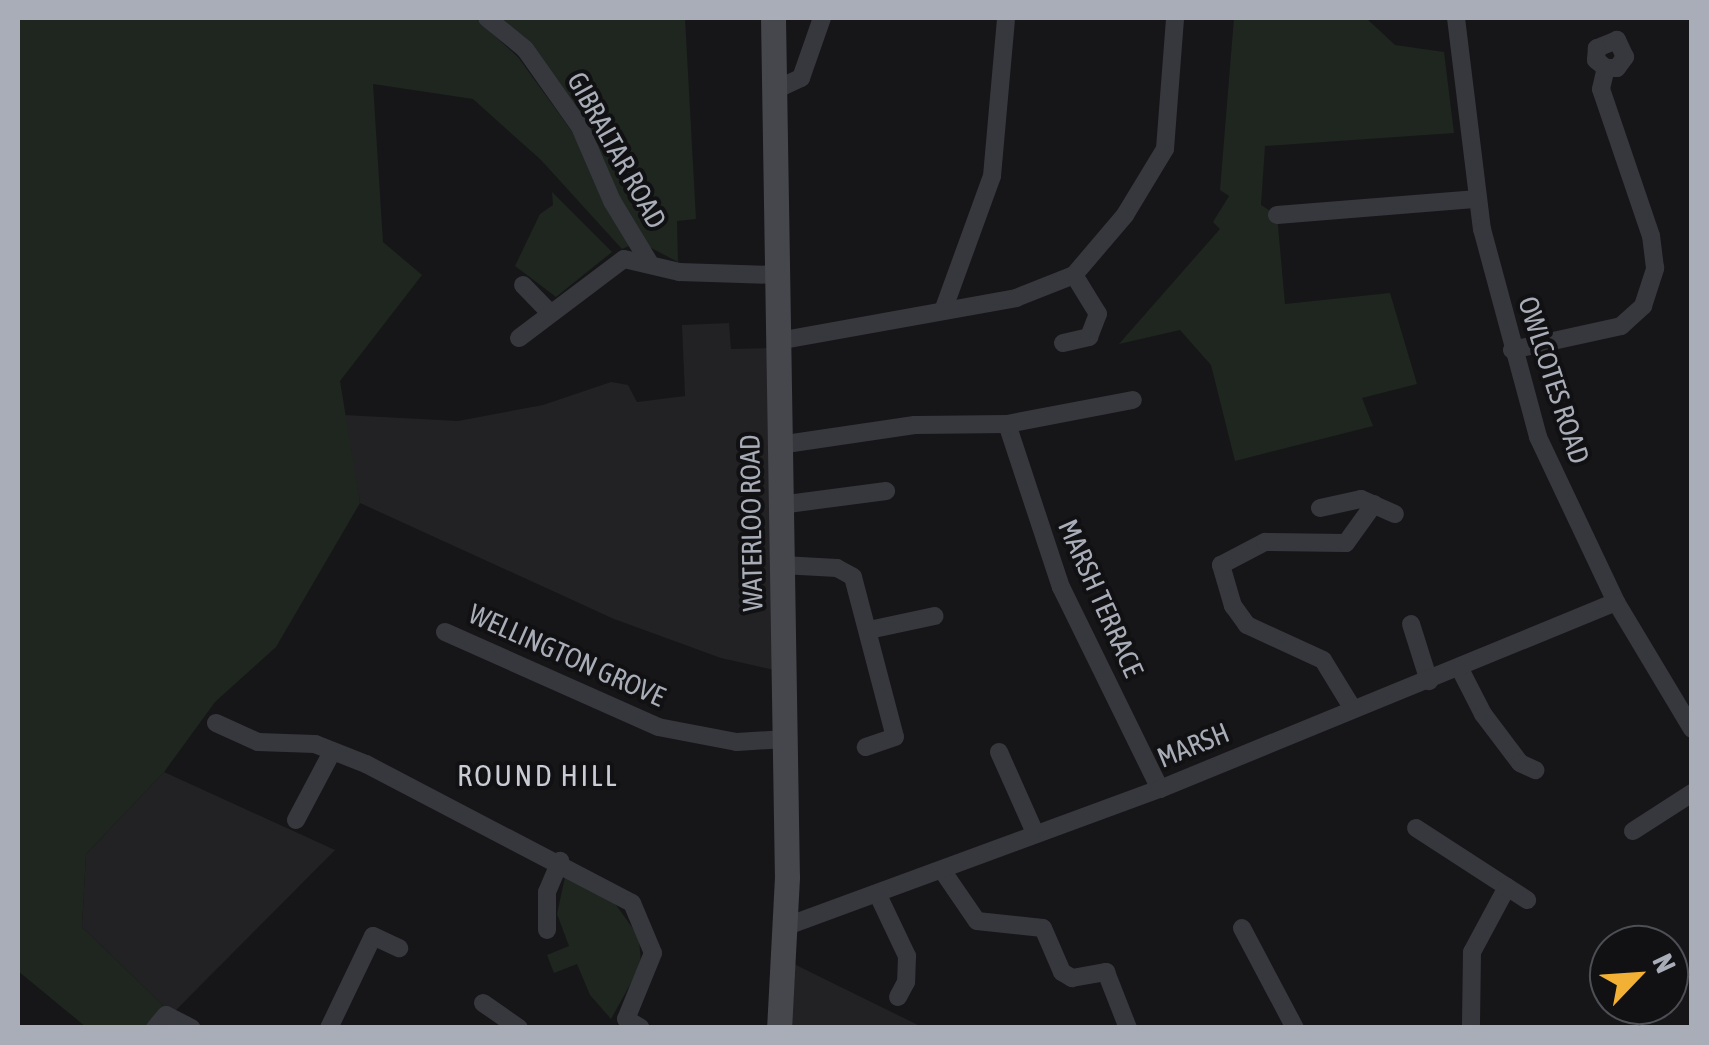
<!DOCTYPE html>
<style>
body{margin:0}
#map{position:relative;width:1709px;height:1045px;overflow:hidden;background:#161618;font-family:"Asap Condensed",sans-serif}
div>[style]{position:absolute}
[style*='--x']{left:calc(var(--x)*1px);top:calc(var(--y)*1px);width:calc(var(--w)*1px);rotate:calc(var(--a)*1deg)}
.built>*{inset:0;background:#222225}
.green>*{inset:0;background:#1e261f}
.street>*{height:18px;margin:-9px;padding:0 9px;transform-origin:9px;border-radius:9px;background:#37383d}
.secondary>*{height:25px;margin:-12.5px;padding:0 12.5px;transform-origin:12.5px;border-radius:12.5px;background:#45474d}
span{translate:-50% -50%;white-space:nowrap;text-align:center;line-height:1.15;-webkit-text-stroke:8px #111113;paint-order:stroke}
.street-label{font-size:28px;color:#a8adb8}
.neighbourhood-label{font-size:30px;color:#c9ccd4;letter-spacing:2.5px}
.frame{position:absolute;inset:0;border:20px solid #a8adb8;pointer-events:none}
.north{position:absolute;left:1589px;top:925px;width:100px;height:100px;box-sizing:border-box;background:#111113;border:2px solid #4d4f55;border-radius:50%;rotate:65deg;font-size:28px;font-weight:700;line-height:40px;text-align:center;color:#a8adb8}
.north::after{content:'';display:block;margin:auto;width:35px;height:45px;background:#f2b134;clip-path:polygon(50% 0,100% 100%,50% 72%,0 100%)}
</style>
<div id="map">
<div class="built">
<div style="clip-path:polygon(729px 323px,731px 349px,778px 348px,783px 672px,721px 658px,614px 619px,360px 503px,344px 415px,458px 421px,543px 405px,611px 382px,628px 385px,637px 402px,685px 396px,682px 325px)"></div>
<div style="clip-path:polygon(164px 772px,335px 850px,172px 1014px,82px 927px,86px 854px)"></div>
<div style="clip-path:polygon(785px 959px,800px 967px,922px 1027px,779px 1028px)"></div>
</div>
<div class="green">
<div style="clip-path:polygon(18px 18px,475px 18px,518px 57px,576px 137px,629px 246px,622px 249px,541px 160px,473px 99px,373px 84px,383px 242px,422px 275px,340px 381px,360px 503px,276px 647px,215px 702px,164px 772px,86px 854px,82px 927px,172px 1014px,159px 1027px,86px 1027px,18px 971px)"></div>
<div style="clip-path:polygon(487px 18px,685px 18px,696px 219px,677px 221px,678px 262px,634px 239px,579px 127px)"></div>
<div style="clip-path:polygon(1234px 18px,1366px 18px,1395px 45px,1444px 52px,1454px 133px,1265px 146px,1261px 205px,1277px 215px,1285px 304px,1390px 293px,1417px 384px,1362px 398px,1373px 426px,1235px 461px,1211px 365px,1180px 330px,1119px 344px,1220px 229px,1213px 222px,1229px 196px,1220px 190px)"></div>
<div style="clip-path:polygon(552px 192px,612px 252px,556px 297px,515px 266px,540px 214px,553px 205px)"></div>
<div style="clip-path:polygon(565px 877px,611px 898px,639px 937px,641px 965px,611px 1019px,590px 995px,577px 964px,554px 973px,547px 955px,569px 946px,557px 914px)"></div>
</div>
<div class="street">
<div style="--x:487;--y:18;--w:49;--a:39.2"></div>
<div style="--x:525;--y:49;--w:95;--a:54.8"></div>
<div style="--x:580;--y:127;--w:81;--a:66.6"></div>
<div style="--x:612;--y:201;--w:71;--a:58.8"></div>
<div style="--x:1456;--y:18;--w:213;--a:83"></div>
<div style="--x:1482;--y:229;--w:215;--a:74.9"></div>
<div style="--x:1538;--y:437;--w:183;--a:64.7"></div>
<div style="--x:1616;--y:602;--w:148;--a:59.1"></div>
<div style="--x:775;--y:90;--w:29;--a:-25"></div>
<div style="--x:801;--y:78;--w:64;--a:-70.7"></div>
<div style="--x:1277;--y:215;--w:201;--a:-4.6"></div>
<div style="--x:523;--y:285;--w:37;--a:46"></div>
<div style="--x:944;--y:308;--w:140;--a:-70"></div>
<div style="--x:992;--y:176;--w:159;--a:-84.9"></div>
<div style="--x:519;--y:338;--w:131;--a:-37"></div>
<div style="--x:624;--y:259;--w:57;--a:13.3"></div>
<div style="--x:679;--y:272;--w:98;--a:1.8"></div>
<div style="--x:778;--y:341;--w:242;--a:-10.2"></div>
<div style="--x:1016;--y:298;--w:62;--a:-21.6"></div>
<div style="--x:1074;--y:275;--w:79;--a:-49.6"></div>
<div style="--x:1125;--y:215;--w:77;--a:-58.8"></div>
<div style="--x:1165;--y:149;--w:131;--a:-85.6"></div>
<div style="--x:1063;--y:343;--w:27;--a:-13"></div>
<div style="--x:1089;--y:337;--w:25;--a:-69"></div>
<div style="--x:1098;--y:314;--w:46;--a:-121.6"></div>
<div style="--x:1512;--y:350;--w:112;--a:-12.4"></div>
<div style="--x:1621;--y:326;--w:30;--a:-42"></div>
<div style="--x:1643;--y:306;--w:40;--a:-72"></div>
<div style="--x:1655;--y:268;--w:32;--a:-97"></div>
<div style="--x:1651;--y:236;--w:155;--a:-108.8"></div>
<div style="--x:1601;--y:89;--w:22;--a:-77"></div>
<div style="--x:1606;--y:68;--w:11;--a:0"></div>
<div style="--x:1617;--y:68;--w:14;--a:-54"></div>
<div style="--x:1625;--y:57;--w:19;--a:-115"></div>
<div style="--x:1617;--y:40;--w:22;--a:158"></div>
<div style="--x:1597;--y:48;--w:12;--a:95"></div>
<div style="--x:1596;--y:60;--w:13;--a:39"></div>
<div style="--x:1007;--y:424;--w:172;--a:71.7"></div>
<div style="--x:1061;--y:587;--w:225;--a:63.9"></div>
<div style="--x:779;--y:445;--w:137;--a:-8.4"></div>
<div style="--x:915;--y:425;--w:92;--a:-0.6"></div>
<div style="--x:1007;--y:424;--w:128;--a:-10.8"></div>
<div style="--x:780;--y:505;--w:107;--a:-7.5"></div>
<div style="--x:1320;--y:508;--w:42;--a:-12.4"></div>
<div style="--x:1361;--y:499;--w:37;--a:24"></div>
<div style="--x:782;--y:565;--w:55;--a:3.1"></div>
<div style="--x:837;--y:568;--w:18;--a:29"></div>
<div style="--x:853;--y:577;--w:165;--a:75.3"></div>
<div style="--x:895;--y:737;--w:31;--a:161"></div>
<div style="--x:1411;--y:624;--w:60;--a:72.5"></div>
<div style="--x:869;--y:630;--w:67;--a:-12"></div>
<div style="--x:445;--y:632;--w:233;--a:24"></div>
<div style="--x:658;--y:727;--w:80;--a:10.8"></div>
<div style="--x:737;--y:742;--w:48;--a:-3.6"></div>
<div style="--x:1460;--y:669;--w:51;--a:62.9"></div>
<div style="--x:1483;--y:714;--w:61;--a:52.9"></div>
<div style="--x:1520;--y:763;--w:17;--a:25"></div>
<div style="--x:1353;--y:709;--w:57;--a:-121.5"></div>
<div style="--x:1323;--y:660;--w:84;--a:-155.3"></div>
<div style="--x:1247;--y:625;--w:24;--a:-126"></div>
<div style="--x:1233;--y:606;--w:43;--a:-106.3"></div>
<div style="--x:1221;--y:565;--w:50;--a:-27.6"></div>
<div style="--x:1265;--y:542;--w:81;--a:0.7"></div>
<div style="--x:1346;--y:543;--w:48;--a:-54.3"></div>
<div style="--x:216;--y:723;--w:46;--a:24.3"></div>
<div style="--x:258;--y:742;--w:57;--a:2"></div>
<div style="--x:315;--y:744;--w:55;--a:21.4"></div>
<div style="--x:366;--y:764;--w:300;--a:27.6"></div>
<div style="--x:632;--y:903;--w:54;--a:67.2"></div>
<div style="--x:653;--y:953;--w:71;--a:112.2"></div>
<div style="--x:626;--y:1019;--w:17;--a:31"></div>
<div style="--x:999;--y:752;--w:89;--a:66"></div>
<div style="--x:296;--y:820;--w:77;--a:-62.1"></div>
<div style="--x:1416;--y:828;--w:108;--a:33"></div>
<div style="--x:1507;--y:887;--w:74;--a:118.3"></div>
<div style="--x:1472;--y:952;--w:76;--a:90.8"></div>
<div style="--x:1633;--y:831;--w:70;--a:-32.8"></div>
<div style="--x:944;--y:873;--w:58;--a:55.5"></div>
<div style="--x:977;--y:921;--w:66;--a:6.1"></div>
<div style="--x:1043;--y:928;--w:48;--a:66.6"></div>
<div style="--x:1062;--y:972;--w:12;--a:31"></div>
<div style="--x:1072;--y:978;--w:35;--a:-10"></div>
<div style="--x:1106;--y:972;--w:60;--a:68.6"></div>
<div style="--x:1507;--y:887;--w:24;--a:33"></div>
<div style="--x:878;--y:895;--w:68;--a:64.6"></div>
<div style="--x:907;--y:956;--w:26;--a:92"></div>
<div style="--x:906;--y:982;--w:17;--a:118"></div>
<div style="--x:787;--y:926;--w:397;--a:-20.2"></div>
<div style="--x:1160;--y:789;--w:493;--a:-22.3"></div>
<div style="--x:1242;--y:928;--w:113;--a:62.1"></div>
<div style="--x:547;--y:930;--w:38;--a:-90"></div>
<div style="--x:547;--y:892;--w:34;--a:-67"></div>
<div style="--x:483;--y:1003;--w:44;--a:34.8"></div>
<div style="--x:155;--y:1028;--w:17;--a:-50"></div>
<div style="--x:166;--y:1015;--w:29;--a:27"></div>
<div style="--x:329;--y:1028;--w:102;--a:-64.4"></div>
<div style="--x:373;--y:936;--w:29;--a:25"></div>
</div>
<div class="secondary">
<div style="--x:773;--y:18;--w:859;--a:89.07"></div>
<div style="--x:787;--y:877;--w:151;--a:93"></div>
</div>
<div class="street-label">
<span style="left:617px;top:150px;rotate:61deg">GIBRALTAR ROAD</span>
<span style="left:1554px;top:380px;rotate:72deg">OWLCOTES ROAD</span>
<span style="left:751px;top:523px;rotate:-91deg">WATERLOO ROAD</span>
<span style="left:1101px;top:598px;rotate:66deg">MARSH TERRACE</span>
<span style="left:567px;top:655px;rotate:24deg">WELLINGTON GROVE</span>
<span style="left:1193px;top:745px;rotate:-22deg">MARSH</span>
</div>
<div class="neighbourhood-label">
<span style="left:538px;top:775px">ROUND HILL</span>
</div>
<div class="frame"></div>
<div class="north">N</div>
</div>
